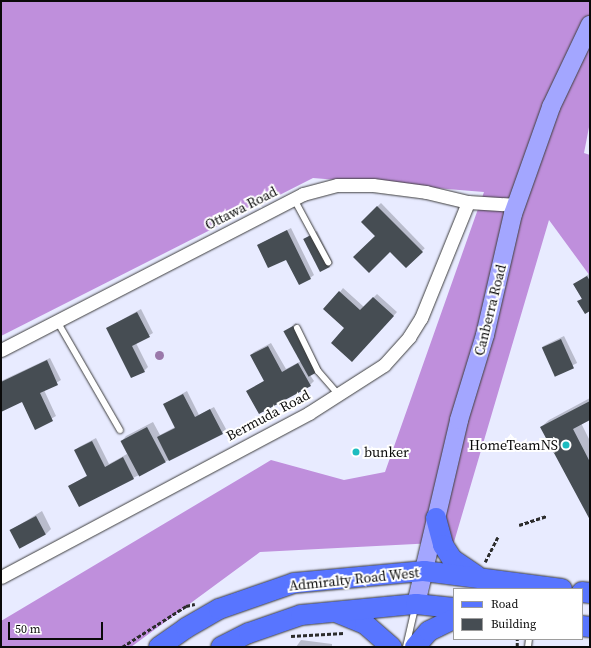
<!DOCTYPE html>
<style>
body{margin:0}
#map{position:relative;width:591px;height:648px;overflow:hidden;background:#e8ebff;font-family:"Source Serif 4",serif}
div>[style]{position:absolute}
[style*='--x']{left:calc(var(--x)*1px);top:calc(var(--y)*1px);width:calc(var(--w)*1px);rotate:calc(var(--a)*1deg)}
.forest>*{inset:0;background:#bf8fdc}
.shadow>*{inset:0;background:#0003;transform-origin:0 0}
.building>*{inset:0;background:#464d53;transform-origin:0 0}
.path>*{height:2.5px;margin-top:-1.25px;transform-origin:0;background:repeating-linear-gradient(90deg,#2c2c2c 0 4px,transparent 0 6px)}
.roads{filter:drop-shadow(0 0 1px #3d3d3d) drop-shadow(0 0 1px #3d3d3d)}
.lane>*{height:6px;margin:-3px;padding:0 3px;transform-origin:3px;border-radius:3px;background:#fff}
.street>*{height:13px;margin:-6.5px;padding:0 6.5px;transform-origin:6.5px;border-radius:6.5px;background:#fff}
.secondary>*{height:18px;margin:-9px;padding:0 9px;transform-origin:9px;border-radius:9px;background:#a3a6ff}
.primary>*{height:20px;margin:-10px;padding:0 10px;transform-origin:10px;border-radius:10px;background:#5875ff}
.trees>*{width:9px;height:9px;margin:-4.5px;border-radius:50%;background:#9a78aa}
.dots>*{width:11px;height:11px;translate:-50% -50%;box-sizing:border-box;border:2px solid #fff;border-radius:50%}
span{translate:-50% -50%;white-space:nowrap;text-align:center;line-height:1.15;-webkit-text-stroke:4px #fff;paint-order:stroke}
.street-label{font-size:14px;color:#0a0a0a}
.poi-label{font-size:14px;color:#0a0a0a}
.right{translate:-100% -50%;text-align:right}
.left{translate:0 -50%;text-align:left}
.frame{position:absolute;inset:0;border:2px solid #0a0a0a;pointer-events:none}
.legend{position:absolute;left:453px;top:588px;width:130px;height:52px;box-sizing:border-box;background:#fff;border:1px solid #9d9d9d;margin:0;padding:5px 7px;list-style:none;font-size:12px;color:#0a0a0a}
.legend li{display:flex;align-items:center;gap:8px;height:20px}
.legend b{width:20px;border:1px solid #9d9d9d}
.scale{position:absolute;left:8px;top:622px;width:95px;height:18px;box-sizing:border-box;border:2px solid #0a0a0a;border-top:0;padding-left:5px;font-size:12px;line-height:14px;white-space:nowrap;color:#0a0a0a;-webkit-text-stroke:3px #fff;paint-order:stroke}
</style>
<div id="map">
<div class="forest">
<div style="clip-path:polygon(1px 1px,590px 1px,590px 122px,584px 153px,590px 155px,590px 276px,549px 220px,454px 542px,260px 552px,131px 647px,1px 647px,1px 621px,271px 460px,344px 480px,385px 472px,484px 192px,313px 178px,1px 336px)"></div>
</div>
<div class="shadow">
<div style="left:381px;top:203px;width:63px;height:27px;rotate:46deg"></div>
<div style="clip-path:polygon(291px 228px,314px 275px,310px 278px,287px 258px,258px 245px)"></div>
<div style="clip-path:polygon(317px 231px,333px 263px,329px 267px,304px 239px)"></div>
<div style="clip-path:polygon(590px 273px,590px 311px,579px 301px,582px 298px,574px 285px)"></div>
<div style="clip-path:polygon(343px 288px,364px 307px,377px 294px,397px 312px,352px 361px,340px 292px)"></div>
<div style="clip-path:polygon(141px 309px,153px 333px,136px 343px,148px 367px,144px 371px,107px 328px)"></div>
<div style="clip-path:polygon(296px 323px,321px 368px,310px 375px,314px 381px,310px 385px,248px 391px,265px 380px,251px 355px,254px 352px,271px 343px,286px 369px,301px 361px,285px 332px)"></div>
<div style="left:564px;top:336px;width:30px;height:24px;rotate:64deg"></div>
<div style="clip-path:polygon(50px 358px,61px 380px,44px 390px,56px 416px,35px 428px,22px 401px,1px 408px,1px 381px)"></div>
<div style="clip-path:polygon(187px 391px,199px 415px,214px 407px,226px 429px,222px 433px,133px 478px,69px 486px,88px 475px,75px 450px,79px 447px,96px 438px,109px 464px,127px 454px,121px 442px,126px 436px,153px 422px,160px 435px,175px 427px,164px 404px)"></div>
<div style="clip-path:polygon(590px 398px,590px 418px,581px 423px,590px 441px,590px 518px,541px 427px,549px 420px)"></div>
<div style="clip-path:polygon(42px 511px,51px 529px,46px 534px,11px 530px)"></div>
<div style="clip-path:polygon(301px 640px,332px 644px,332px 647px,296px 647px)"></div>
</div>
<div class="building">
<div style="clip-path:polygon(377px 206px,423px 252px,406px 268px,390px 252px,369px 273px,353px 257px,375px 236px,361px 222px)"></div>
<div style="clip-path:polygon(287px 230px,311px 279px,299px 285px,286px 260px,268px 268px,257px 245px)"></div>
<div style="left:313px;top:234px;width:37px;height:11px;rotate:63deg"></div>
<div style="clip-path:polygon(587px 276px,590px 281px,590px 311px,585px 314px,577px 301px,582px 299px,573px 284px)"></div>
<div style="clip-path:polygon(339px 291px,360px 310px,373px 297px,394px 316px,352px 362px,331px 343px,344px 328px,323px 309px)"></div>
<div style="clip-path:polygon(137px 312px,150px 337px,132px 346px,145px 372px,131px 378px,106px 328px)"></div>
<div style="left:293px;top:326px;width:52px;height:11px;rotate:61deg"></div>
<div style="left:561px;top:339px;width:32px;height:21px;rotate:66deg"></div>
<div style="clip-path:polygon(268px 346px,282px 372px,298px 363px,311px 386px,259px 414px,246px 391px,264px 381px,250px 355px)"></div>
<div style="clip-path:polygon(47px 360px,58px 385px,40px 393px,53px 421px,35px 430px,22px 402px,1px 412px,1px 382px)"></div>
<div style="clip-path:polygon(183px 394px,195px 417px,210px 409px,223px 434px,169px 461px,157px 437px,175px 428px,163px 404px)"></div>
<div style="clip-path:polygon(590px 401px,590px 420px,573px 429px,590px 462px,590px 520px,540px 427px)"></div>
<div style="left:147px;top:427px;width:40px;height:30px;rotate:62deg"></div>
<div style="clip-path:polygon(92px 441px,105px 467px,123px 457px,134px 479px,79px 507px,68px 486px,87px 476px,74px 450px)"></div>
<div style="left:36px;top:516px;width:21px;height:30px;rotate:62deg"></div>
</div>
<div class="path">
<div style="--x:519;--y:525;--w:29;--a:-18"></div>
<div style="--x:485;--y:562;--w:28;--a:-63"></div>
<div style="--x:291;--y:636;--w:53;--a:-3.2"></div>
<div style="--x:122;--y:647;--w:76;--a:-32.6"></div>
<div style="--x:186;--y:606;--w:9;--a:-13"></div>
<div style="--x:517;--y:647;--w:8;--a:-90"></div>
</div>
<div class="roads">
<div class="lane">
<div style="--x:294;--y:199;--w:72;--a:61.6"></div>
<div style="--x:57;--y:321;--w:126;--a:60"></div>
<div style="--x:297;--y:328;--w:48;--a:64"></div>
<div style="--x:318;--y:371;--w:32;--a:49"></div>
<div style="--x:406;--y:647;--w:40;--a:-77"></div>
<div style="--x:528;--y:647;--w:8;--a:-83"></div>
</div>
<div class="street">
<div style="--x:1;--y:350;--w:340;--a:-27.3"></div>
<div style="--x:303;--y:194;--w:35;--a:-15"></div>
<div style="--x:337;--y:185;--w:36;--a:0"></div>
<div style="--x:373;--y:185;--w:53;--a:7.5"></div>
<div style="--x:426;--y:192;--w:43;--a:13.4"></div>
<div style="--x:468;--y:202;--w:49;--a:3.5"></div>
<div style="--x:1;--y:577;--w:349;--a:-28"></div>
<div style="--x:309;--y:413;--w:89;--a:-32.6"></div>
<div style="--x:384;--y:365;--w:38;--a:-48"></div>
<div style="--x:409;--y:337;--w:22;--a:-58"></div>
<div style="--x:421;--y:318;--w:125;--a:-67.9"></div>
</div>
<div class="secondary">
<div style="--x:416;--y:604;--w:189;--a:-76.8"></div>
<div style="--x:459;--y:420;--w:89;--a:-73"></div>
<div style="--x:485;--y:335;--w:124;--a:-77"></div>
<div style="--x:513;--y:214;--w:114;--a:-70.4"></div>
<div style="--x:551;--y:107;--w:91;--a:-64.6"></div>
</div>
<div class="primary">
<div style="--x:436;--y:518;--w:28;--a:75"></div>
<div style="--x:443;--y:545;--w:17;--a:57"></div>
<div style="--x:452;--y:559;--w:29;--a:34"></div>
<div style="--x:582;--y:592;--w:8;--a:7"></div>
<div style="--x:338;--y:613;--w:29;--a:22"></div>
<div style="--x:365;--y:624;--w:35;--a:41"></div>
<div style="--x:582;--y:626;--w:8;--a:7"></div>
<div style="--x:159;--y:647;--w:33;--a:-35"></div>
<div style="--x:186;--y:628;--w:38;--a:-30"></div>
<div style="--x:219;--y:609;--w:79;--a:-19.1"></div>
<div style="--x:294;--y:583;--w:131;--a:-5.3"></div>
<div style="--x:424;--y:571;--w:139;--a:7.4"></div>
<div style="--x:221;--y:647;--w:31;--a:-27"></div>
<div style="--x:249;--y:633;--w:55;--a:-19.1"></div>
<div style="--x:301;--y:615;--w:116;--a:-5.5"></div>
<div style="--x:416;--y:604;--w:38;--a:6"></div>
<div style="--x:415;--y:647;--w:21;--a:-49"></div>
<div style="--x:429;--y:631;--w:28;--a:-26"></div>
</div>
</div>
<div class="trees">
<div style="left:159px;top:355px"></div>
</div>
<div class="dots">
<div style="left:566px;top:445px;background:#1dbcc0"></div>
<div style="left:356px;top:452px;background:#1dbcc0"></div>
</div>
<div class="street-label">
<span style="left:241px;top:208px;rotate:-27deg">Ottawa Road</span>
<span style="left:490px;top:310px;rotate:-76deg">Canberra Road</span>
<span style="left:268px;top:415px;rotate:-28deg">Bermuda Road</span>
<span style="left:354px;top:579px;rotate:-6deg">Admiralty Road West</span>
</div>
<div class="poi-label">
<span class="right" style="left:558px;top:445px">HomeTeamNS</span>
<span class="left" style="left:364px;top:452px">bunker</span>
</div>
<div class="frame"></div>
<ul class="legend">
<li><b style="height:5px;background:#5875ff"></b>Road</li>
<li><b style="height:11px;background:#464d53"></b>Building</li>
</ul>
<div class="scale">50 m</div>
</div>
